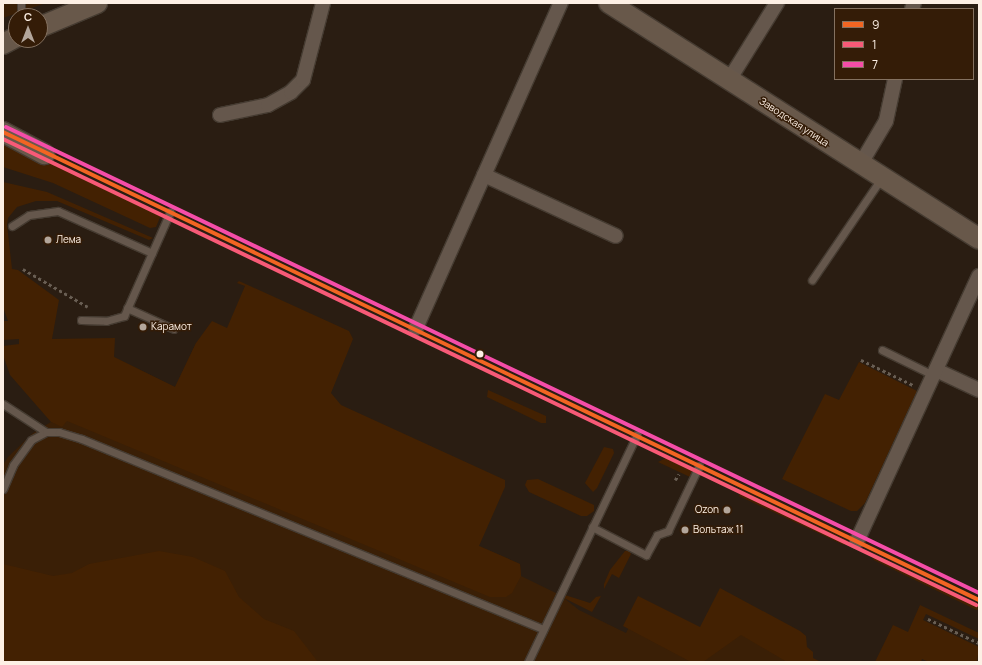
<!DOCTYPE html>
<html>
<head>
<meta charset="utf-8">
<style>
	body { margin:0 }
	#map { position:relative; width:982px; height:665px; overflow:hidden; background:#2a1d12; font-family:Manrope,sans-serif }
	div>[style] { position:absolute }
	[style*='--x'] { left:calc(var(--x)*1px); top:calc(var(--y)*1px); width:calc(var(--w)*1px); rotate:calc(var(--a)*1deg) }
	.built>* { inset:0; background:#3a1f06 }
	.green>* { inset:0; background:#432102; transform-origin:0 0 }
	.path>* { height:2.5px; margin-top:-1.25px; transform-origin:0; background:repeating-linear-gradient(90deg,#695e53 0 3px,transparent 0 6px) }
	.roads { filter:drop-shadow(1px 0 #453b31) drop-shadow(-1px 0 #453b31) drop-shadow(0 1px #453b31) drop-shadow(0 -1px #453b31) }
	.lane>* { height:7px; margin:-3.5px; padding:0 3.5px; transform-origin:3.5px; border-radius:3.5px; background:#65574c }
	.street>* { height:14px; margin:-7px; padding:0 7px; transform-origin:7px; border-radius:7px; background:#65574c }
	.secondary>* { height:20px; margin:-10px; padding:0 10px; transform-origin:10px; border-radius:10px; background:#68584a }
	.bus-1>* { height:4px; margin:-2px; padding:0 2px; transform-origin:2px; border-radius:2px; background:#f26522 }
	.bus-2>* { height:4px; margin:-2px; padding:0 2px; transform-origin:2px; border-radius:2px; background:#f75a77 }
	.bus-3>* { height:4px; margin:-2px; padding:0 2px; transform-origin:2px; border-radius:2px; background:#f54da8 }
	.dots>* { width:11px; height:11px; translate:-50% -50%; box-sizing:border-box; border:2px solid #341c07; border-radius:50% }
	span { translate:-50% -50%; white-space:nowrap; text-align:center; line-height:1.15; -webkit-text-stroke:3px #341c07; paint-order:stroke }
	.street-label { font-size:10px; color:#fdf0e5 }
	.poi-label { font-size:10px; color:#fdf0e5 }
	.left { translate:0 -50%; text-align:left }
	.right { translate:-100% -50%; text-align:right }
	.frame { position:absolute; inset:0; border:4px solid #fdf0e5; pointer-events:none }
	.legend { position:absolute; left:834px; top:8px; width:140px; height:72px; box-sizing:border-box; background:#341c07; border:1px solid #847160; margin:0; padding:5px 7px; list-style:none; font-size:12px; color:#fdf0e5 }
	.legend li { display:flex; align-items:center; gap:8px; height:20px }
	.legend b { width:20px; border:1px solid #847160 }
	.north { position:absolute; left:8px; top:8px; width:40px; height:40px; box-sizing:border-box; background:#341c07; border:1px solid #847160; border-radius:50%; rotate:0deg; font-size:11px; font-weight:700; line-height:16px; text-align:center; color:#fdf0e5 }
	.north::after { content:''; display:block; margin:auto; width:14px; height:18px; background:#b3a69b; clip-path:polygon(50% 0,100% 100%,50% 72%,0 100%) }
</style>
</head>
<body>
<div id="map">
	<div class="built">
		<i style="clip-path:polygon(3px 3px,46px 3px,3px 18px)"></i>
		<i style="clip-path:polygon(196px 343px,284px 460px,520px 564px,521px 576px,560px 595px,579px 610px,626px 633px,631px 623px,698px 660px,739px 629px,795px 662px,3px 662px,3px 465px,8px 457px,33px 433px,51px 422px,62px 426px,114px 357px,175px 387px)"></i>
	</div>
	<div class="green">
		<i style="clip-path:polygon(3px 140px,157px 212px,161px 215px,156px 227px,150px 228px,53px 183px,3px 167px)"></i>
		<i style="clip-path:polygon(3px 182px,47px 192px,153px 238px,149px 240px,57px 201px,36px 201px,17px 207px,8px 218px,7px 225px,12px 269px,18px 270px,59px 300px,52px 339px,115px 338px,114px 357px,175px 387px,196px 343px,212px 321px,227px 328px,245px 286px,237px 283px,239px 281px,349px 331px,353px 339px,331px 393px,341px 405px,505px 480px,505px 487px,479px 546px,520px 564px,521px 576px,512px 593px,506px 597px,490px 597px,67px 421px,62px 427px,51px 422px,10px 375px,3px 355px,3px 346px,19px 344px,19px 339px,3px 340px,3px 321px,8px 321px,3px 307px)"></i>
		<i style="clip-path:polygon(859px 362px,917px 391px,865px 503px,857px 511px,851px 511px,782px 479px,825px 394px,839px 400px)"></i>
		<i style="clip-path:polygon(488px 390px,546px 416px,546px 423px,541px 423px,487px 397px)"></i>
		<i style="clip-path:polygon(604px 447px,613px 449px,614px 453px,597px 488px,593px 492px,585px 483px)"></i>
		<i style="clip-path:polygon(666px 458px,693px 470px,690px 477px,658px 462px)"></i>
		<i style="clip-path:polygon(538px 479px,594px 505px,594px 511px,587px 516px,581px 516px,529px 492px,525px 485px,527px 480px)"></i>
		<i style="clip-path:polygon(742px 490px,847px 540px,844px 545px,739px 496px)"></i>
		<i style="clip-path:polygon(159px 551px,193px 557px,225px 571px,239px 597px,264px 619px,294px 631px,318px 662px,3px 662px,3px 564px,53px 576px,72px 573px,89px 564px)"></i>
		<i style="clip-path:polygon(625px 551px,629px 551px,631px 554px,619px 578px,612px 574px,604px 589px,604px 584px,610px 570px)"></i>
		<i style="left:875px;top:555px;width:116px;height:5px;rotate:26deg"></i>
		<i style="clip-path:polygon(720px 588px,800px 631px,806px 636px,807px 647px,813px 652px,813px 658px,821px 662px,787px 662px,741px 635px,703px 662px,691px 662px,623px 626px,638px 596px,700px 627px)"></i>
		<i style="clip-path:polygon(565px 595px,590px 603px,596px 597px,601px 596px,592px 612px,564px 598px)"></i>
		<i style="clip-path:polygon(920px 605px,979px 633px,979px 639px,926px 614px,923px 620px,979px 647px,977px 662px,929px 662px,922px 659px,921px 662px,875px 662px,893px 625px,908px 632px)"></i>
	</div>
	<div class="path">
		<i style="--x:23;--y:269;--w:75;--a:30.3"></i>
		<i style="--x:861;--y:360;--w:58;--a:25.7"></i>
		<i style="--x:675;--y:480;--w:7;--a:-56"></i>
		<i style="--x:928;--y:619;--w:56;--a:25.2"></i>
	</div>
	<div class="roads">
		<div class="lane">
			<i style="--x:21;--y:16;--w:13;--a:-90"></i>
			<i style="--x:12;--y:226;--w:20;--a:-33"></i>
			<i style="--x:29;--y:215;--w:29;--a:-8"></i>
			<i style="--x:58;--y:211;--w:103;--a:24.1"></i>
			<i style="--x:812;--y:280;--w:122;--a:-55.7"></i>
			<i style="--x:127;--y:308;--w:51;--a:24.1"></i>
			<i style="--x:81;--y:320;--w:25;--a:2"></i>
			<i style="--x:106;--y:321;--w:19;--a:-16"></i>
			<i style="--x:124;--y:316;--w:114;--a:-66.1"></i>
			<i style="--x:882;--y:350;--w:57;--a:26.1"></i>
			<i style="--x:3;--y:404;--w:51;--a:33.1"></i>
			<i style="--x:3;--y:489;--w:26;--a:-67"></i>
			<i style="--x:13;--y:465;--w:31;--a:-54"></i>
			<i style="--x:31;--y:440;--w:17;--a:-28"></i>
			<i style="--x:46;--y:432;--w:13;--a:0"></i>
			<i style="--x:59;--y:432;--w:24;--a:17"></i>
			<i style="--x:82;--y:439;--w:499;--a:22.4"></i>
			<i style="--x:592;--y:527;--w:61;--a:27.4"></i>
			<i style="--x:646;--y:555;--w:23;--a:-61"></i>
			<i style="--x:657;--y:535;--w:12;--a:-20"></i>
			<i style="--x:668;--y:531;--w:72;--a:-64.5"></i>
			<i style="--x:528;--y:662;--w:252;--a:-64.4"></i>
		</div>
		<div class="street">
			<i style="--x:912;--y:9;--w:6;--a:-72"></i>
			<i style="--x:729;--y:80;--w:91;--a:-58.1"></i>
			<i style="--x:220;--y:115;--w:49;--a:-11.8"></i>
			<i style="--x:268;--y:105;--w:26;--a:-29"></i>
			<i style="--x:291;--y:92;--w:17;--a:-45"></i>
			<i style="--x:303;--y:80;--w:80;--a:-75.4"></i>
			<i style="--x:860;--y:165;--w:51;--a:-59.4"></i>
			<i style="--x:886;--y:121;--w:43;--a:-77.9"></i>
			<i style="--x:484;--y:175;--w:145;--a:24.8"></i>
			<i style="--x:416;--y:328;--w:356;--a:-66"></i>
			<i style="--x:936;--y:370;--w:47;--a:24.9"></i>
			<i style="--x:857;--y:541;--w:292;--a:-65.3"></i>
		</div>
		<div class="secondary">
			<i style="--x:609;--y:3;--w:439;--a:32.5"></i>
			<i style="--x:40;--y:27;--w:62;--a:-22.8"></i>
			<i style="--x:3;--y:44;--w:15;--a:-28"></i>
			<i style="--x:3;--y:132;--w:47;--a:28.2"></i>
		</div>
	</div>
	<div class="bus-1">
		<i style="--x:3;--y:132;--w:1082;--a:25.62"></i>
	</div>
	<div class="bus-2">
		<i style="--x:3;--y:139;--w:1079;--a:25.59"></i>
	</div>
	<div class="bus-3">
		<i style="--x:6;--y:127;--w:1079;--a:25.59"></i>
	</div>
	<div class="dots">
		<i style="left:48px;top:240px;background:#b3a69b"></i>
		<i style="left:143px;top:327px;background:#b3a69b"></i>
		<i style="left:480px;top:354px;background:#fdf0e5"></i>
		<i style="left:727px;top:510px;background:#b3a69b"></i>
		<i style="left:685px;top:530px;background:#b3a69b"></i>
	</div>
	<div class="street-label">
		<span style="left:794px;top:122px;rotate:33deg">Заводская улица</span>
	</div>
	<div class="poi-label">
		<span class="left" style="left:56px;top:240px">Лема</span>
		<span class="left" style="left:151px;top:327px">Карамот</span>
		<span class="right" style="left:719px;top:510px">Ozon</span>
		<span class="left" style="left:693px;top:530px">Вольтаж 11</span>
	</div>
	<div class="frame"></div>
	<ul class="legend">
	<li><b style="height:5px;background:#f26522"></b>9</li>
	<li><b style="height:5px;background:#f75a77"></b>1</li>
	<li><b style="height:5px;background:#f54da8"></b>7</li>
	</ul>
	<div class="north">С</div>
</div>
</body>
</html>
